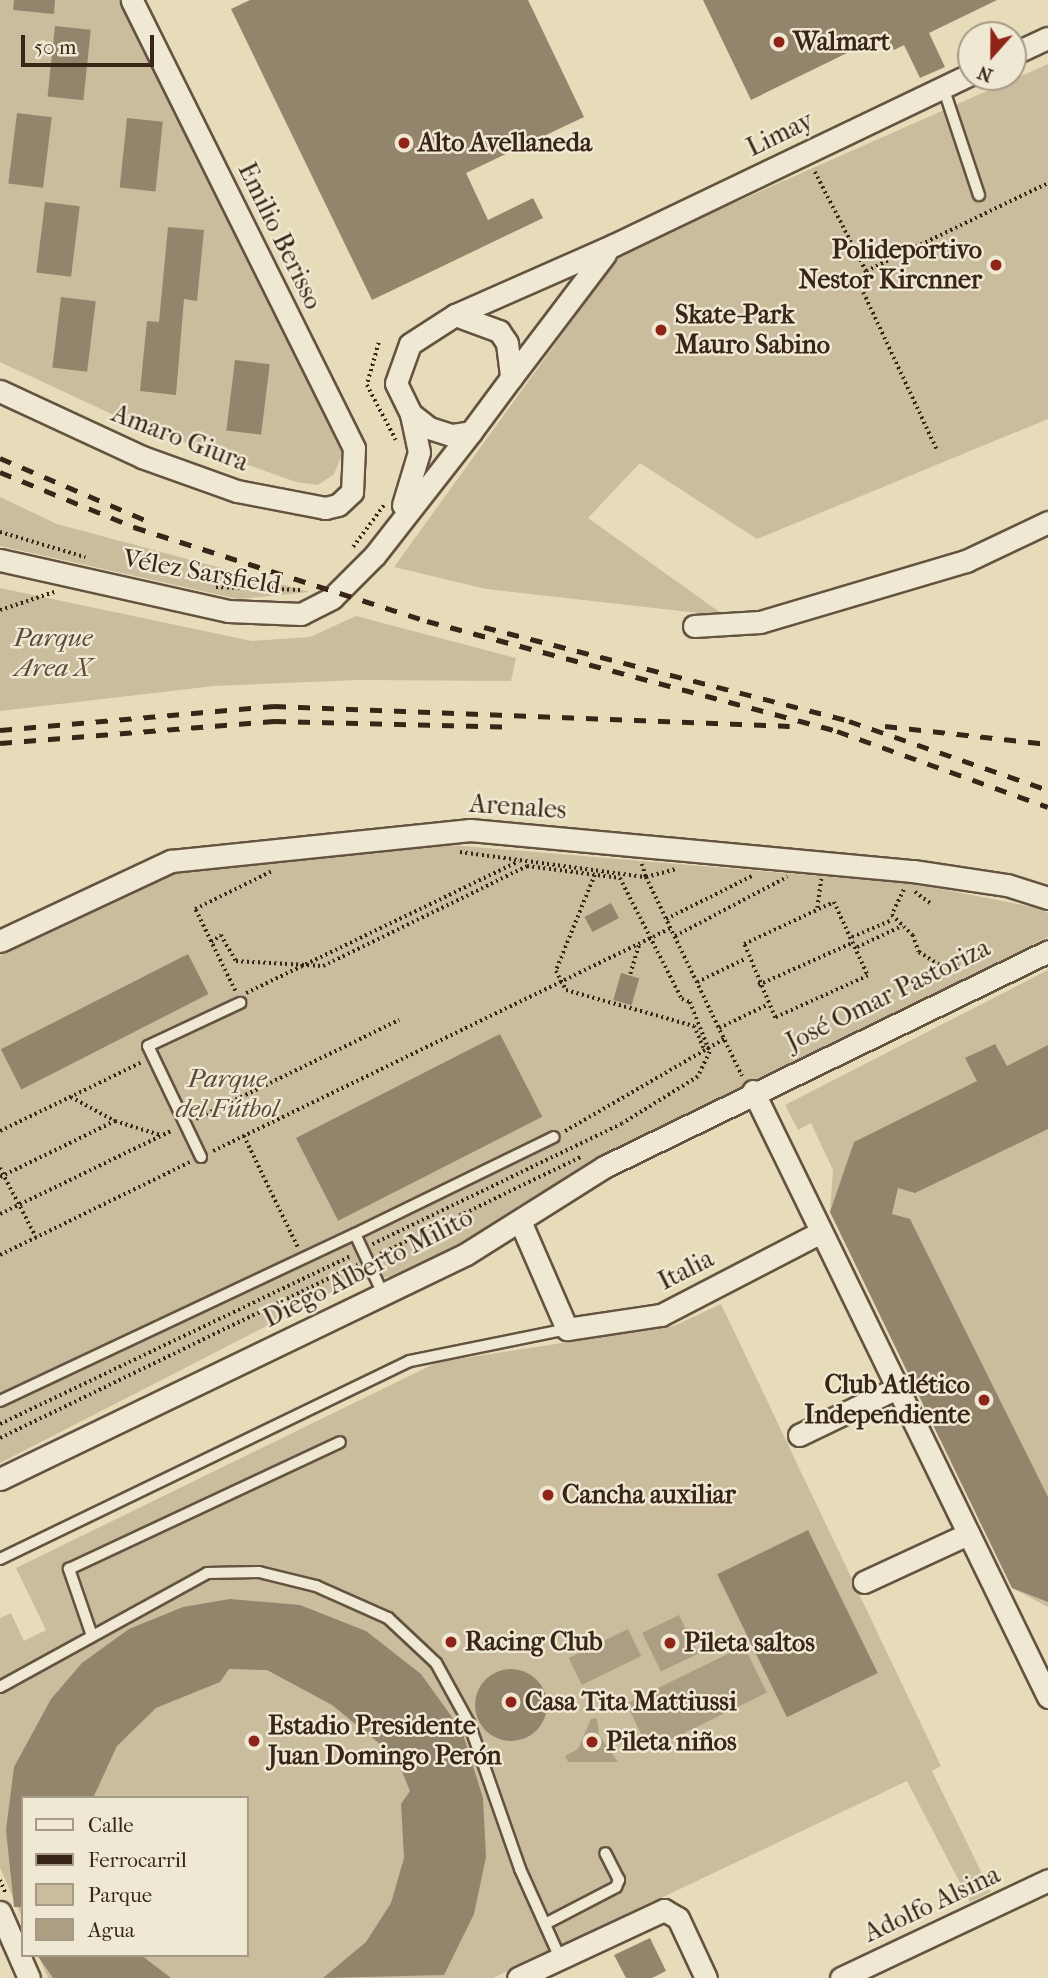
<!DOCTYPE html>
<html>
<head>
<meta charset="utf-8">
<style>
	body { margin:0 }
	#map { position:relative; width:1048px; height:1978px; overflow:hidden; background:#e7dcba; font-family:"IM FELL French Canon",serif }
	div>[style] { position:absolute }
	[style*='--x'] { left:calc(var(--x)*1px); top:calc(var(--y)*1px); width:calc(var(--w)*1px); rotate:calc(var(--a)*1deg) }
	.green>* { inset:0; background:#c9bd9e }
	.water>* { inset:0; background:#ac9e83; transform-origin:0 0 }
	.building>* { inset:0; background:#93846c; transform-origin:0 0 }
	.round { border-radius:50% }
	.path>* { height:3.5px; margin-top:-1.75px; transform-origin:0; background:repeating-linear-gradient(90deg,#392517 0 2px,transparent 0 5.5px) }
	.roads { filter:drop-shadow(2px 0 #645340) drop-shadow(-2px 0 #645340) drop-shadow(0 2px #645340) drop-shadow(0 -2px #645340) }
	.service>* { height:10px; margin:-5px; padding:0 5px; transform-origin:5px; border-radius:5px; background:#efe8d2 }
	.minor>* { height:21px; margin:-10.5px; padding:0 10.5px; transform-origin:10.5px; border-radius:10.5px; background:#efe8d2 }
	.rail>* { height:5px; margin-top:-2.5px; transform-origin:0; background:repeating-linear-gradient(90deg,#392517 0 12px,transparent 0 24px) }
	.dots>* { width:19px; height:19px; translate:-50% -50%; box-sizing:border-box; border:4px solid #efe8d2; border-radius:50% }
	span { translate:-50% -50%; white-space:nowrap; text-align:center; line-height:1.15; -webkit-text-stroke:5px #efe8d2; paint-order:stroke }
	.poi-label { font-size:26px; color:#392517; font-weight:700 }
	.left { translate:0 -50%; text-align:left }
	.right { translate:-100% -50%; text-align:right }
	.street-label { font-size:26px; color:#392517 }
	.park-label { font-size:26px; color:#5d4b39; font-style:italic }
	.legend { position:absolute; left:21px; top:1796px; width:228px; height:161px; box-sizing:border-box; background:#efe8d2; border:2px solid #a69a87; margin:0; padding:9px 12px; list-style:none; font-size:21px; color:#392517 }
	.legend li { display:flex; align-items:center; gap:14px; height:35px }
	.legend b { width:35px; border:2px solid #a69a87 }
	.north { position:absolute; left:957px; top:21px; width:70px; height:70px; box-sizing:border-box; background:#efe8d2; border:2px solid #a69a87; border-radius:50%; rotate:201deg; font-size:19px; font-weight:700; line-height:28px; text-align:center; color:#392517 }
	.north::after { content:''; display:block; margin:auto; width:24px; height:32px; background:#8f2418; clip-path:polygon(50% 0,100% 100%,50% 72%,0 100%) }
	.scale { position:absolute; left:21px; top:35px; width:133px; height:32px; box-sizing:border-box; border:4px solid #392517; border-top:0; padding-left:9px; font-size:21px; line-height:24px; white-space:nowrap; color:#392517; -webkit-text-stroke:5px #efe8d2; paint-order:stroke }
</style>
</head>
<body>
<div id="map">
	<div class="green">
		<i style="clip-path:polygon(0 0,121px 0,345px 448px,334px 474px,318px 485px,296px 482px,131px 423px,0 362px)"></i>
		<i style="clip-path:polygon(1048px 64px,1048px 419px,757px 539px,640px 463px,588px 518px,725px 616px,486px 589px,394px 567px,621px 253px)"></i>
		<i style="clip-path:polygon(0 497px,57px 524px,310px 592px,238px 599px,0 546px)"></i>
		<i style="clip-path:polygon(0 588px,252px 641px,310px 637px,356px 616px,516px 658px,511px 681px,358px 680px,214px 686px,0 711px)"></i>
		<i style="clip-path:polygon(438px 844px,915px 884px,1038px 908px,1048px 913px,1048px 937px,602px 1159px,473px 1240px,397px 1276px,354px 1281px,0 1463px,0 956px,170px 874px)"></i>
		<i style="clip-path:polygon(1048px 970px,1048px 1607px,1012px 1588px,830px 1212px,833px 1170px,818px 1138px,811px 1123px,798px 1130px,785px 1105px)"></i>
		<i style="clip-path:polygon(721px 1304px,941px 1766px,932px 1771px,991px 1892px,970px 1902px,907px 1781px,493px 1978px,48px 1978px,38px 1955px,247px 1955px,247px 1798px,23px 1798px,23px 1920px,0 1868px,0 1618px,11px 1613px,24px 1641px,46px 1630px,16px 1568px,438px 1362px,674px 1326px)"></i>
	</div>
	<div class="water">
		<i style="left:679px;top:1615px;width:43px;height:41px;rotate:64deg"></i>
		<i style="left:628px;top:1629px;width:30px;height:66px;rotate:64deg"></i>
		<i style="left:744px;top:1646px;width:52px;height:131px;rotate:64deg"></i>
		<i style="clip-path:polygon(597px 1718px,599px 1735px,618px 1762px,568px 1762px,565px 1756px,578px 1749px,591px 1719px)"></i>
	</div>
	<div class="building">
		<i style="clip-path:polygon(14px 0,55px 0,54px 14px,13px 10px)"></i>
		<i style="clip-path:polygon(250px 0,528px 0,584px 117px,466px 173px,488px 220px,533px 198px,543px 218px,372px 300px,231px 9px)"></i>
		<i style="clip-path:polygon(703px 0,997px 0,929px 33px,945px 67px,920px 78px,904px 45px,894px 50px,886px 34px,751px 100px)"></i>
		<i style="left:55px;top:26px;width:36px;height:71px;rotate:6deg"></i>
		<i style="left:17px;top:113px;width:35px;height:71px;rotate:7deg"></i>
		<i style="left:127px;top:118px;width:36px;height:70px;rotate:6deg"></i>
		<i style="left:45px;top:202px;width:35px;height:71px;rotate:7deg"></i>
		<i style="clip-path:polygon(168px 227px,204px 230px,197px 301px,184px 299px,176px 395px,140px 391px,147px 321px,159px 322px)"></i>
		<i style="left:61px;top:297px;width:35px;height:71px;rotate:7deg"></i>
		<i style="left:235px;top:360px;width:35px;height:71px;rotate:7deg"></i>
		<i style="left:611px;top:903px;width:17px;height:30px;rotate:62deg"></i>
		<i style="left:188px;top:954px;width:45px;height:210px;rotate:63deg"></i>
		<i style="left:621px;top:973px;width:19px;height:28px;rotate:16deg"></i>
		<i style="left:500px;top:1034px;width:93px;height:229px;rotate:63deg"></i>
		<i style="clip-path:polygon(995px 1044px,1007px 1066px,1048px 1045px,1048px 1129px,915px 1193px,898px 1188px,892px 1214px,910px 1219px,1048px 1497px,1048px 1602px,1012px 1588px,830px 1212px,854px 1142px,977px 1081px,965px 1058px)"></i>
		<i style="left:808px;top:1530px;width:159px;height:101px;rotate:64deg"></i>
		<i style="clip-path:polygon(230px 1599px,300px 1605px,366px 1631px,421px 1674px,462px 1731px,483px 1798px,486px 1857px,474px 1914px,444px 1975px,323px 1978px,366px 1942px,391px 1903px,404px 1858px,401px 1804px,410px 1791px,396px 1757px,332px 1705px,267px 1670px,229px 1669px,220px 1682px,156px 1708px,117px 1746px,93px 1798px,23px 1798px,23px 1907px,14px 1907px,6px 1830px,14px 1767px,51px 1699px,82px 1663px,129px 1629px,183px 1607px)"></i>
		<i class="round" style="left:475px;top:1669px;width:72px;height:72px"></i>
		<i style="clip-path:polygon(650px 1938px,666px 1971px,652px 1978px,626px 1978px,614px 1955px)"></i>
		<i style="clip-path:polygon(37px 1955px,141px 1955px,171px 1978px,53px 1978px)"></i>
	</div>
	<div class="path">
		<i style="--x:815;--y:172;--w:111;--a:62.7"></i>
		<i style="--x:379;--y:343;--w:44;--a:105.9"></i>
		<i style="--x:367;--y:385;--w:62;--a:62.2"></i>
		<i style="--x:936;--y:449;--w:184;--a:-115"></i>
		<i style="--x:858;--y:282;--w:14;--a:-54"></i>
		<i style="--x:866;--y:271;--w:202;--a:-25.8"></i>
		<i style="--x:0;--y:532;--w:89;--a:16.4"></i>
		<i style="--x:353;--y:547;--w:52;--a:-53.6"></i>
		<i style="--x:216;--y:587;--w:86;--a:2"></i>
		<i style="--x:0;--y:610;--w:57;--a:-18.4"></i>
		<i style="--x:460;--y:852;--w:188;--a:7.7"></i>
		<i style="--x:646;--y:877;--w:221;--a:64.2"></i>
		<i style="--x:642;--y:864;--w:14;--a:73"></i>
		<i style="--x:646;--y:877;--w:31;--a:-15"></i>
		<i style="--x:595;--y:875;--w:104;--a:112.1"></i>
		<i style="--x:556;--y:971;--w:21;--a:62"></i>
		<i style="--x:566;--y:990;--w:133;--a:15.7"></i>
		<i style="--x:694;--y:1026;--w:24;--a:66"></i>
		<i style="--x:904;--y:890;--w:28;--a:116"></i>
		<i style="--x:892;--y:915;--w:29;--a:44"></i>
		<i style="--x:913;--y:935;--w:18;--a:71"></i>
		<i style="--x:919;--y:952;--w:26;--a:32"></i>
		<i style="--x:941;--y:966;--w:29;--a:-2"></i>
		<i style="--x:970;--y:965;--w:15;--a:-42"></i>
		<i style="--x:981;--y:955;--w:10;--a:-101"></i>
		<i style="--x:915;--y:892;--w:19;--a:36"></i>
		<i style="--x:834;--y:902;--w:81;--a:65.3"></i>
		<i style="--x:868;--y:976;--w:102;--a:155.7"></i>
		<i style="--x:775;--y:1018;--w:80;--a:-112.7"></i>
		<i style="--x:744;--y:944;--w:99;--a:-25"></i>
		<i style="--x:817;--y:908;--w:29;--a:-82"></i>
		<i style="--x:666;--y:919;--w:96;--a:-26.6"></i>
		<i style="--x:675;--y:936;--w:127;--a:-27.8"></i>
		<i style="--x:852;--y:937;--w:43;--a:-23"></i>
		<i style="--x:211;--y:942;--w:12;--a:-35"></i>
		<i style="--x:221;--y:935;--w:30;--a:60"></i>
		<i style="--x:236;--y:961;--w:87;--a:3.3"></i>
		<i style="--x:323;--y:966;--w:227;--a:-26.1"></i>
		<i style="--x:527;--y:866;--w:94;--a:7.4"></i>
		<i style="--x:620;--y:878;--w:136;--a:62.9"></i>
		<i style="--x:682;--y:999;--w:9;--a:21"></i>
		<i style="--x:690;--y:1002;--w:54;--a:68.2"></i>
		<i style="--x:710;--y:1052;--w:28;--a:116"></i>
		<i style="--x:698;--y:1077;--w:89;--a:148.3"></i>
		<i style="--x:622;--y:1124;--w:278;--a:154.2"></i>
		<i style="--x:857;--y:947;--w:50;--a:-25"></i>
		<i style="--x:630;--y:974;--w:31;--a:-73"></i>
		<i style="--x:697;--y:982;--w:53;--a:-25.6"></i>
		<i style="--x:758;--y:985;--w:105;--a:-24.1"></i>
		<i style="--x:235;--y:991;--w:91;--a:-116"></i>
		<i style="--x:195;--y:909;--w:86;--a:-26.3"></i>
		<i style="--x:246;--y:993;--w:303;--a:-25.8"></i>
		<i style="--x:719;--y:1028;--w:53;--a:-25.6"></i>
		<i style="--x:71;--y:1097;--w:50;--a:28.6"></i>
		<i style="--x:115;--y:1121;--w:47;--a:17.3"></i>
		<i style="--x:196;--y:1119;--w:226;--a:-26"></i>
		<i style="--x:0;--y:1131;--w:158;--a:-25.9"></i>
		<i style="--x:565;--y:1131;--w:184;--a:-30.1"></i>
		<i style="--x:244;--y:1136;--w:123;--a:64.1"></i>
		<i style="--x:213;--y:1151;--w:509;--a:-25.96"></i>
		<i style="--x:0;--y:1168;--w:78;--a:62.4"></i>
		<i style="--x:0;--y:1177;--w:128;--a:-26"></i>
		<i style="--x:0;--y:1214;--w:192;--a:-25.9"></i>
		<i style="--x:380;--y:1254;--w:223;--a:-25.8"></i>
		<i style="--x:0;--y:1255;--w:212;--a:-26.1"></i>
		<i style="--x:0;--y:1424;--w:388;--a:-25.6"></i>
		<i style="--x:0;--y:1438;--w:397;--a:-25.9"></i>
		<i style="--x:0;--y:1880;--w:15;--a:67"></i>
	</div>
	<div class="roads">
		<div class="service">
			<i style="--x:943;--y:87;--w:114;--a:71.6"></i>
			<i style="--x:201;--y:1157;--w:123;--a:-115.5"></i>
			<i style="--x:148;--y:1046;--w:102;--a:-25.1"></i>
			<i style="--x:383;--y:1294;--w:66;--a:-115"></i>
			<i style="--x:355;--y:1234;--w:221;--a:-26"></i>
			<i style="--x:0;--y:1401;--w:392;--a:-25.2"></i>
			<i style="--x:0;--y:1559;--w:455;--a:-25.8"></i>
			<i style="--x:410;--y:1361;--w:160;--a:-11.5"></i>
			<i style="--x:91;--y:1633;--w:68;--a:-109"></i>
			<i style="--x:69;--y:1569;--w:299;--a:-25.1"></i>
			<i style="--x:0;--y:1687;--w:236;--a:-28.8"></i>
			<i style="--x:207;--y:1573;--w:52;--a:-1.1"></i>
			<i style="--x:259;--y:1572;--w:59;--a:13.8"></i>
			<i style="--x:316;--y:1586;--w:79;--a:24"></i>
			<i style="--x:388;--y:1618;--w:66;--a:43.2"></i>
			<i style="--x:436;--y:1663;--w:68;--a:61.2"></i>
			<i style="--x:469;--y:1723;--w:155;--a:70.7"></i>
			<i style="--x:520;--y:1869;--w:98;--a:65.8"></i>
			<i style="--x:545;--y:1924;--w:80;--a:-27.5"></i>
			<i style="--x:616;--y:1887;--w:8;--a:-67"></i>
			<i style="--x:619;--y:1880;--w:30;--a:-117"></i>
		</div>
		<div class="minor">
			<i style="--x:1013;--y:54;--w:38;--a:-25"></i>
			<i style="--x:455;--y:315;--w:174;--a:-23.8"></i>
			<i style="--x:614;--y:245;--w:396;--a:-25.6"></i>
			<i style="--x:455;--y:315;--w:47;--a:20"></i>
			<i style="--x:499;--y:331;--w:14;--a:56"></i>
			<i style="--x:507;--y:343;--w:35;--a:83"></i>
			<i style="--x:511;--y:378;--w:67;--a:126.5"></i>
			<i style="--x:471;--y:432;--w:20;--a:171"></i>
			<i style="--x:451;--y:435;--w:23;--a:-162"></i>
			<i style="--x:429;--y:428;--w:23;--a:-142"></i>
			<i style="--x:411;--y:414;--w:34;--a:-116"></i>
			<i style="--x:396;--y:383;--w:41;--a:-70.3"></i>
			<i style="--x:410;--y:344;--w:54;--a:-32.8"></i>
			<i style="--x:511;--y:378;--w:156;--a:-52.8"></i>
			<i style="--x:0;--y:391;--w:157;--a:24.9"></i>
			<i style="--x:142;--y:457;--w:101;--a:19.7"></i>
			<i style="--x:237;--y:491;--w:90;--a:10.9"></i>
			<i style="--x:325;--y:508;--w:13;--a:-13"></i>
			<i style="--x:338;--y:505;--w:19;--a:-43"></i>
			<i style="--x:352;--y:492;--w:44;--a:-87.4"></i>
			<i style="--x:354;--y:448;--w:500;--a:-116.4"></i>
			<i style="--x:403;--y:505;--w:55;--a:-73.2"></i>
			<i style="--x:419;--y:452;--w:39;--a:-102"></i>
			<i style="--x:0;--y:560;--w:234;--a:12.6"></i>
			<i style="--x:228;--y:611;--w:73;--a:2.4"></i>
			<i style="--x:301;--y:614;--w:35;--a:-27"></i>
			<i style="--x:332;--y:598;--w:61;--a:-45"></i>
			<i style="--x:375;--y:555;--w:156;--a:-52"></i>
			<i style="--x:694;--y:626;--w:66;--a:-3.5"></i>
			<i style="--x:760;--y:622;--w:215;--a:-16.5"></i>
			<i style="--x:966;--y:561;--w:91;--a:-25.4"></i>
			<i style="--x:0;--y:941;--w:189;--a:-25.1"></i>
			<i style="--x:171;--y:861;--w:301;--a:-5.9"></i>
			<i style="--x:470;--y:830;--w:445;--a:5.3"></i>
			<i style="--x:913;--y:871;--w:95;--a:8.5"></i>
			<i style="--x:1007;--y:885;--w:43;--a:17.6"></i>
			<i style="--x:753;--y:1091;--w:674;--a:64.04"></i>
			<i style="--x:520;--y:1221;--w:118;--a:66.5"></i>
			<i style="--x:567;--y:1329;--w:95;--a:-8.5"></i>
			<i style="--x:661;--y:1315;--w:180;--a:-27.4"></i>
			<i style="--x:799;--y:1435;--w:109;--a:-25.6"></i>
			<i style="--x:0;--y:1479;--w:517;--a:-25.77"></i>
			<i style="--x:466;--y:1254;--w:163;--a:-32.2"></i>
			<i style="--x:604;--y:1167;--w:494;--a:-25.9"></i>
			<i style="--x:864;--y:1582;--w:115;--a:-24.8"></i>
			<i style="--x:0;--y:1912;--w:72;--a:66.3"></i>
			<i style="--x:518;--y:1978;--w:161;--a:-25"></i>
			<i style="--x:664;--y:1910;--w:16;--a:30"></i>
			<i style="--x:678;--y:1918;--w:66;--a:65"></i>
			<i style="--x:841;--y:1978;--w:229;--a:-25.3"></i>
		</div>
	</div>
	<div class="rail">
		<i style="--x:0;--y:458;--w:163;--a:23.1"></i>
		<i style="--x:0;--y:472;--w:145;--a:22.3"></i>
		<i style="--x:134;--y:527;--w:308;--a:17.8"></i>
		<i style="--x:427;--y:621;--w:424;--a:15"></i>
		<i style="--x:837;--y:731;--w:224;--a:19.8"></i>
		<i style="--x:484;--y:627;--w:377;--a:14.4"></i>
		<i style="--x:849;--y:721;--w:211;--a:19.1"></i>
		<i style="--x:885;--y:726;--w:164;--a:6.3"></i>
		<i style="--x:0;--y:730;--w:275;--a:-5"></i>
		<i style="--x:274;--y:706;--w:516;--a:2.22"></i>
		<i style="--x:0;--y:743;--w:275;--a:-4.6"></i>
		<i style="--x:274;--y:721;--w:239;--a:1.4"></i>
	</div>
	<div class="dots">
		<i style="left:779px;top:42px;background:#8f2418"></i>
		<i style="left:404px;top:143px;background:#8f2418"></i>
		<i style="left:996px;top:265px;background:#8f2418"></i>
		<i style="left:661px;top:330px;background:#8f2418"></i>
		<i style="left:984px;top:1400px;background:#8f2418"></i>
		<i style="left:548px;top:1495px;background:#8f2418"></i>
		<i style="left:451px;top:1642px;background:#8f2418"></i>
		<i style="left:670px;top:1643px;background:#8f2418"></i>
		<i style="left:511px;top:1702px;background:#8f2418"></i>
		<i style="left:254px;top:1741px;background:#8f2418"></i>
		<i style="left:592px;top:1742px;background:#8f2418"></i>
	</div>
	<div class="poi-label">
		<span class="left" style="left:793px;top:42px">Walmart</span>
		<span class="left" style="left:418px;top:143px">Alto Avellaneda</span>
		<span class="right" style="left:982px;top:265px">Polideportivo<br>Nestor Kircnner</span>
		<span class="left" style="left:675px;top:330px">Skate-Park<br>Mauro Sabino</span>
		<span class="right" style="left:970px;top:1400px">Club Atlético<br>Independiente</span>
		<span class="left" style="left:562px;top:1495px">Cancha auxiliar</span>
		<span class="left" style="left:465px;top:1642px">Racing Club</span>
		<span class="left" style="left:684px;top:1643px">Pileta saltos</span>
		<span class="left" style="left:525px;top:1702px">Casa Tita Mattiussi</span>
		<span class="left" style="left:268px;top:1741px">Estadio Presidente<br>Juan Domingo Perón</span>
		<span class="left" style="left:606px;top:1742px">Pileta niños</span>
	</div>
	<div class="street-label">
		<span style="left:780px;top:134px;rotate:-26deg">Limay</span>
		<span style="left:280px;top:236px;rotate:64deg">Emilio Berisso</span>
		<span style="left:180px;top:438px;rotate:21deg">Amaro Giura</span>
		<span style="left:202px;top:572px;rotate:10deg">Vélez Sarsfield</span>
		<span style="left:518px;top:807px;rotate:4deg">Arenales</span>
		<span style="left:888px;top:995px;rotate:-26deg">José Omar Pastoriza</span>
		<span style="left:368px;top:1268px;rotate:-27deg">Diego Alberto Milito</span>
		<span style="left:686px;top:1270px;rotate:-27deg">Italia</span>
		<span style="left:932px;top:1904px;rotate:-25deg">Adolfo Alsina</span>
	</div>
	<div class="park-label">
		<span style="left:53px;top:653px">Parque<br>Area X</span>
		<span style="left:227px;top:1094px">Parque<br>del Fútbol</span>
	</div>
	<ul class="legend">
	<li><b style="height:9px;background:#efe8d2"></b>Calle</li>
	<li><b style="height:9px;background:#392517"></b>Ferrocarril</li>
	<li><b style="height:19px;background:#c9bd9e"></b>Parque</li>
	<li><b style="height:19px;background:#ac9e83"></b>Agua</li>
	</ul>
	<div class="north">N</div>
	<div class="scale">50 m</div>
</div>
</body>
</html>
